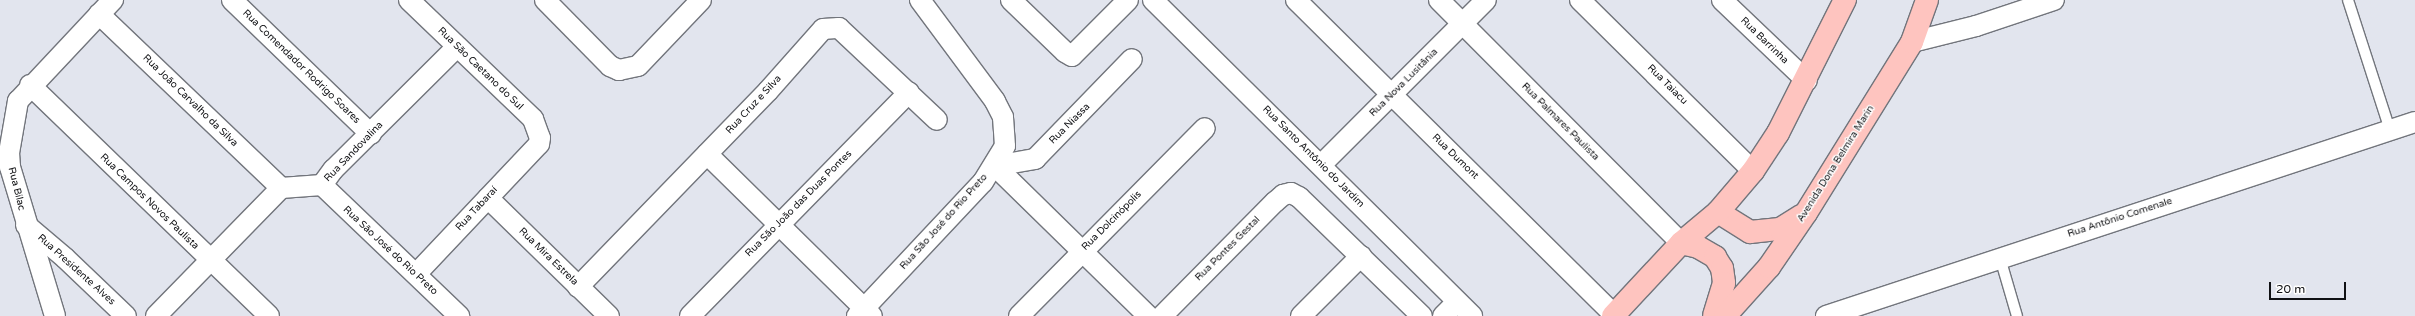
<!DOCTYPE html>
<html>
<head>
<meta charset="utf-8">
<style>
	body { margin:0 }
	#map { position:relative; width:2415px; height:316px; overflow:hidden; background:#e2e5ee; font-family:"Varela Round",sans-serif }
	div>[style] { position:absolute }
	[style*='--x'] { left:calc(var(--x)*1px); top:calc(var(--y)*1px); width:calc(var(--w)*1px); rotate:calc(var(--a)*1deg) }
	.roads { filter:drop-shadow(1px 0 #72757c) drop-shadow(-1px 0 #72757c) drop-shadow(0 1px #72757c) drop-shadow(0 -1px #72757c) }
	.service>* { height:10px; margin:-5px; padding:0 5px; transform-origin:5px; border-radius:5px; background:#fff }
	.minor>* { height:20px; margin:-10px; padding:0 10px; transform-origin:10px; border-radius:10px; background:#fff }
	.primary>* { height:22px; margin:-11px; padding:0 11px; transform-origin:11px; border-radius:11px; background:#fec4bf }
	span { translate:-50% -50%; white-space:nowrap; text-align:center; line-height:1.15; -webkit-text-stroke:3px #fff; paint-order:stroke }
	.street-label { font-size:10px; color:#101114 }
	.scale { position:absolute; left:2269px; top:282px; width:77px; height:18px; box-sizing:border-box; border:2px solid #101114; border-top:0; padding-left:5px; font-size:12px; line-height:14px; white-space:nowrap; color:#101114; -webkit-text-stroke:3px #fff; paint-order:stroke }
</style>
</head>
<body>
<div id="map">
	<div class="roads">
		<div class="service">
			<i style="--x:2348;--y:0;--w:137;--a:72.1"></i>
			<i style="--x:2000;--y:258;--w:60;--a:73.7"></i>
		</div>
		<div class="minor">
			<i style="--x:232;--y:0;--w:193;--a:44"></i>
			<i style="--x:409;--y:0;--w:172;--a:43.8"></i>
			<i style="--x:533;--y:119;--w:20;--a:70"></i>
			<i style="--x:540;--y:138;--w:6;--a:99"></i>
			<i style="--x:539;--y:144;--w:179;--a:133.4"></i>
			<i style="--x:545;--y:0;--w:93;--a:45.4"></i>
			<i style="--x:610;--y:66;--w:10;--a:24"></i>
			<i style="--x:619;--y:70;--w:19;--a:-12"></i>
			<i style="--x:638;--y:66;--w:91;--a:-46.3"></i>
			<i style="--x:1011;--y:0;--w:75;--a:43.9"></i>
			<i style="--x:1065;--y:52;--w:8;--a:30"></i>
			<i style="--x:1072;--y:56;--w:79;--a:-45"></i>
			<i style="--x:1153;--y:0;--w:449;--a:44.7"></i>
			<i style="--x:1296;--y:0;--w:448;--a:44.7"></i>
			<i style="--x:1439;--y:0;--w:343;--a:45.1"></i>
			<i style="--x:1580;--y:0;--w:243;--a:44.7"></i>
			<i style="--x:1722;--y:0;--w:117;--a:43.6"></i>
			<i style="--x:99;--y:14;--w:252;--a:43.7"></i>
			<i style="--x:1912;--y:42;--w:66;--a:-14"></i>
			<i style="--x:1976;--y:26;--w:82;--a:-18.4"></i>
			<i style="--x:30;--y:85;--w:332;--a:44"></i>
			<i style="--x:707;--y:154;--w:231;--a:44.5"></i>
			<i style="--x:1321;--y:165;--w:233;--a:-45"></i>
			<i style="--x:995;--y:166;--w:214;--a:44.4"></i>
			<i style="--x:995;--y:166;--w:41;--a:-9.9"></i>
			<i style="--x:1035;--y:159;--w:139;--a:-45.9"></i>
			<i style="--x:322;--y:185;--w:190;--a:43.7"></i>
			<i style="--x:488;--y:198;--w:169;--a:44.3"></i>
			<i style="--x:26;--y:225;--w:51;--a:40.2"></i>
			<i style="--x:65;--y:258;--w:84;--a:43.6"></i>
			<i style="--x:578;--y:287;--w:273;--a:-45.9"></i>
			<i style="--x:768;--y:91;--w:83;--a:-48.4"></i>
			<i style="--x:823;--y:29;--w:16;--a:-4"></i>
			<i style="--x:839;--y:28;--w:134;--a:43.2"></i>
			<i style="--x:55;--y:316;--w:156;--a:-106.8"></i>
			<i style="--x:10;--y:167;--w:14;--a:-94"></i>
			<i style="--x:9;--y:153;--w:53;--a:-80.2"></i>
			<i style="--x:18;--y:101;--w:139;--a:-46.8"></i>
			<i style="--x:156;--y:316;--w:179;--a:-45.7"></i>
			<i style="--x:281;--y:188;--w:41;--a:-4.2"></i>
			<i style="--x:322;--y:185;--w:19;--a:-54"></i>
			<i style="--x:333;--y:170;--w:175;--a:-44.8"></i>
			<i style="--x:690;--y:316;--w:313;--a:-45.6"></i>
			<i style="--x:857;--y:316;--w:184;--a:-46.8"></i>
			<i style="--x:983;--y:182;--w:42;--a:-58.6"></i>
			<i style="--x:1005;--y:146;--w:29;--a:-94"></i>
			<i style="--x:1003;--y:117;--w:18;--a:-117"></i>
			<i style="--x:995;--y:101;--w:126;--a:-126.6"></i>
			<i style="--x:1019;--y:316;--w:264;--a:-45.3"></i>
			<i style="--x:1162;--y:316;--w:161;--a:-45.3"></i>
			<i style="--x:1275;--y:202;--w:11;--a:-41"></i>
			<i style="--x:1283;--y:195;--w:8;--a:-14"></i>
			<i style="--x:1291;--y:193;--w:9;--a:27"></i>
			<i style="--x:1299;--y:197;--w:171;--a:44.1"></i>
			<i style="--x:1301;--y:316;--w:85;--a:-45"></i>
			<i style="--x:1443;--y:316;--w:20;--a:-45"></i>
			<i style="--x:1826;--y:316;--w:620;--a:-18.23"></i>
		</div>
		<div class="primary">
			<i style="--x:1718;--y:212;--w:38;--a:32"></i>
			<i style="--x:1750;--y:232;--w:30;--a:-6"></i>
			<i style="--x:1780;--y:229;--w:25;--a:-32"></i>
			<i style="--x:1681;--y:243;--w:17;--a:13"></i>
			<i style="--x:1698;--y:247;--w:20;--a:30"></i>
			<i style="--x:1715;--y:257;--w:13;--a:58"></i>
			<i style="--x:1722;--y:268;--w:15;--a:82"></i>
			<i style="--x:1724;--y:283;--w:34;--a:107"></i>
			<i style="--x:1613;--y:316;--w:100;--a:-47"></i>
			<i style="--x:1681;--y:243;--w:48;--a:-40"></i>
			<i style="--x:1718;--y:212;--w:54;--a:-49.5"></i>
			<i style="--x:1753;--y:171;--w:45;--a:-56.7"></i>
			<i style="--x:1778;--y:133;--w:149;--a:-63.3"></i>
			<i style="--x:1725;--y:316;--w:66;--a:-48.1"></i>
			<i style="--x:1769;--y:267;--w:65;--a:-55.6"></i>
			<i style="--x:1806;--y:213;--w:201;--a:-58.2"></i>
			<i style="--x:1912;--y:42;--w:45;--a:-70.3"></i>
		</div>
	</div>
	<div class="street-label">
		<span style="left:1764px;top:41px;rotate:44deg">Rua Barrinha</span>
		<span style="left:301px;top:67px;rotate:44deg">Rua Comendador Rodrigo Soares</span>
		<span style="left:480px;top:69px;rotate:44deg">Rua São Caetano do Sul</span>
		<span style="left:1404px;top:83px;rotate:-45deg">Rua Nova Lusitânia</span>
		<span style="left:1667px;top:85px;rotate:45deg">Rua Taiacu</span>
		<span style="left:190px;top:101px;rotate:44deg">Rua João Carvalho da Silva</span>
		<span style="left:754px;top:105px;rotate:-47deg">Rua Cruz e Silva</span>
		<span style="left:1560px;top:122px;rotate:45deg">Rua Palmares Paulista</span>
		<span style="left:1070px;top:124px;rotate:-45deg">Rua Niassa</span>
		<span style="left:354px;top:152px;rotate:-46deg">Rua Sandovalina</span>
		<span style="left:1313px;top:157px;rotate:45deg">Rua Santo Antônio do Jardim</span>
		<span style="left:1455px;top:157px;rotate:44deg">Rua Dumont</span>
		<span style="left:1836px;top:164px;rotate:-58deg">Avenida Dona Belmira Marin</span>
		<span style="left:16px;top:189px;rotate:76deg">Rua Bilac</span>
		<span style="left:149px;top:202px;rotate:44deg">Rua Campos Novos Paulista</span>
		<span style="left:799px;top:204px;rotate:-45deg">Rua São João das Duas Pontes</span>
		<span style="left:477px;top:209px;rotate:-47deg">Rua Tabaraí</span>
		<span style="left:2120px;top:218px;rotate:-18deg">Rua Antônio Comenale</span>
		<span style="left:1112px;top:221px;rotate:-45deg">Rua Dolcinópolis</span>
		<span style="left:944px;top:222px;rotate:-48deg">Rua São José do Rio Preto</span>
		<span style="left:1228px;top:249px;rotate:-45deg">Rua Pontes Gestal</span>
		<span style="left:390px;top:251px;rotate:43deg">Rua São José do Rio Preto</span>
		<span style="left:548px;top:257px;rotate:44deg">Rua Mira Estrela</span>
		<span style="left:76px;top:270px;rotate:42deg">Rua Presidente Alves</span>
	</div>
	<div class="scale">20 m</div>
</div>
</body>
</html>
